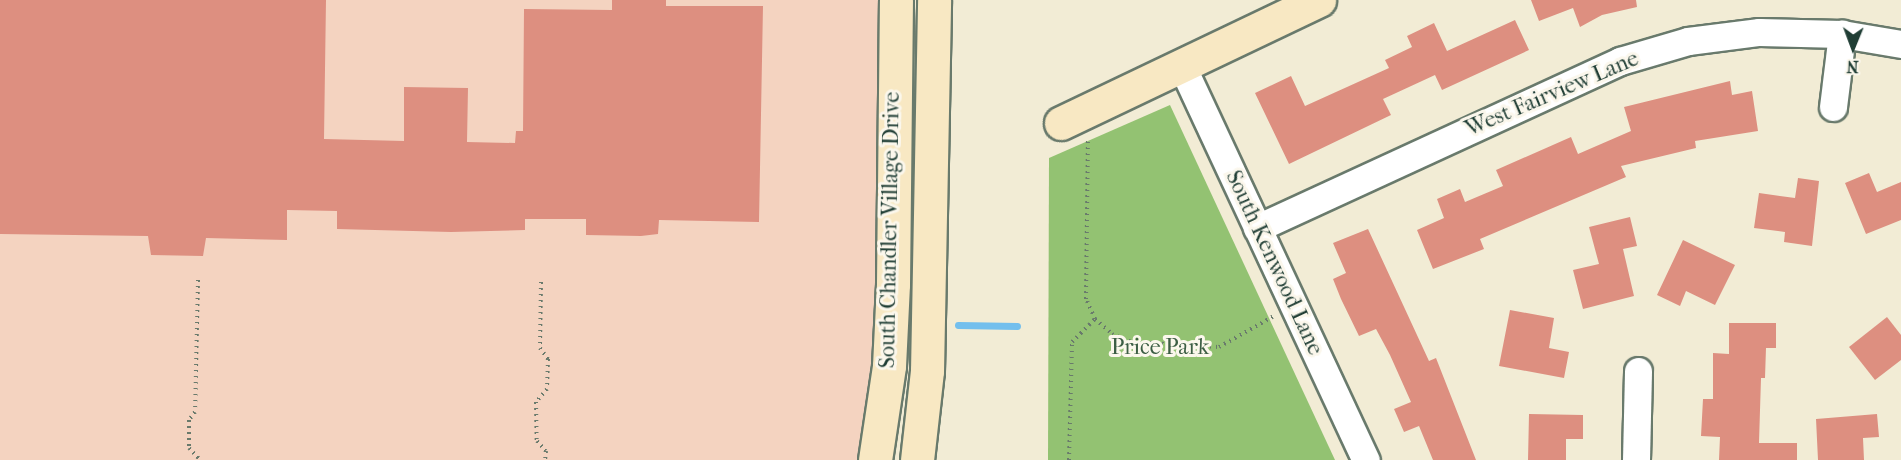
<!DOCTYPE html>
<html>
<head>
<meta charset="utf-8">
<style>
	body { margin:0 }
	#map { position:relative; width:1901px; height:460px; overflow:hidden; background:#f2ecd5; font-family:"IM FELL French Canon",serif }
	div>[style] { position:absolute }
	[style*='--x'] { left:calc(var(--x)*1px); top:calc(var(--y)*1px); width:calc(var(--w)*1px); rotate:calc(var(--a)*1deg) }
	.built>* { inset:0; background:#f4d3c0 }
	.green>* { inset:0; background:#93c272 }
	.stream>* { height:7px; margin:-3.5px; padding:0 3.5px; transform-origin:3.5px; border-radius:3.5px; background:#73bfed }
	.building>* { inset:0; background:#dd8f80 }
	.path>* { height:4px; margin-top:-2px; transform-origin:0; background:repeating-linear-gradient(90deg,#697a6c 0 1.5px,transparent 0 6px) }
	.roads { filter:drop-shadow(2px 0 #697a6c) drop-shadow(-2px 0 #697a6c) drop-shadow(0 2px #697a6c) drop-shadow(0 -2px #697a6c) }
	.street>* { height:27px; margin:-13.5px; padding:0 13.5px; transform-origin:13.5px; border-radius:13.5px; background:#fff }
	.secondary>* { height:33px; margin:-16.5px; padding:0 16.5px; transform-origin:16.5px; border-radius:16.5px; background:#f8e8c3 }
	span { translate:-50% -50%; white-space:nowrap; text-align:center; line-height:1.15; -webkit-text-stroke:6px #fbf7ec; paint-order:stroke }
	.street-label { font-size:22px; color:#1f3d34 }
	.park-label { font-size:22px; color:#3c5e44 }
	.north { position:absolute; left:1823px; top:18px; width:60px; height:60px; -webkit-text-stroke:4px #fbf7ec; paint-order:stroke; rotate:181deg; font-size:16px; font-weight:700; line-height:24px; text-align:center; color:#1f3d34 }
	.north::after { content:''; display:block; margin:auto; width:21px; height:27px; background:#1f3d34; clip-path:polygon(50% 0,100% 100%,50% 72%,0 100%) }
</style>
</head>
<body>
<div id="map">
	<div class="built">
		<i style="clip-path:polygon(0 0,883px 0,874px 392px,862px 460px,0 460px)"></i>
	</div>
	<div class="green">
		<i style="clip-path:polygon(1170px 105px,1335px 460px,1048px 460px,1049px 158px)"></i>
	</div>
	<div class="stream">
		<i style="--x:958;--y:325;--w:59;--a:1"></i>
	</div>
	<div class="building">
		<i style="clip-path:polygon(0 0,326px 0,324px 139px,404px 141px,404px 87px,468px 88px,467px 142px,515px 143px,516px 131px,523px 131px,524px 9px,612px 10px,612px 0,666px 0,666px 6px,763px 6px,759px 222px,659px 220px,658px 234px,641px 236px,586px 235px,586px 219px,525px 219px,525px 230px,451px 232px,337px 229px,337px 211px,287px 210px,287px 240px,206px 238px,203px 256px,151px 255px,148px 236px,0 234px)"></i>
		<i style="clip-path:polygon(1531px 0,1636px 0,1637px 7px,1602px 15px,1580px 27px,1573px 8px,1539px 21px)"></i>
		<i style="clip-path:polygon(1515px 20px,1529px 50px,1442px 90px,1435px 75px,1383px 99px,1391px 115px,1289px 164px,1255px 93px,1291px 76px,1305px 106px,1389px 68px,1385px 60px,1412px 47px,1407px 36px,1434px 23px,1447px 51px)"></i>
		<i style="clip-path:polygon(1730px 81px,1732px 95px,1752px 91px,1758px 131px,1695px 141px,1696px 148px,1621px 166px,1626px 177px,1480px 239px,1484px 249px,1433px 269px,1417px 230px,1444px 218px,1437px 199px,1460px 189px,1465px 202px,1503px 186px,1496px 170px,1571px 137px,1578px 154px,1631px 131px,1624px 107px)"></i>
		<i style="clip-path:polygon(1869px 173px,1877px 192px,1901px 182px,1901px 220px,1866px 234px,1845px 183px)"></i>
		<i style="clip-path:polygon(1798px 178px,1819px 181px,1812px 246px,1784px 242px,1785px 232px,1754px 228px,1759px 193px,1795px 198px)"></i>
		<i style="clip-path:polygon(1630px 217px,1637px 246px,1623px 249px,1634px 296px,1583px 309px,1573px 270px,1599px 264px,1589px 227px)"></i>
		<i style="clip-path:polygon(1368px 229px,1429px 361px,1436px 358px,1476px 460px,1433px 460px,1419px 426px,1404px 432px,1394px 409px,1411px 402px,1390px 355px,1376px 329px,1359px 336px,1341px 299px,1333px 279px,1346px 273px,1333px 243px)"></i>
		<i style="clip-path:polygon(1683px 240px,1735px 265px,1715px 305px,1686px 291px,1680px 306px,1657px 295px)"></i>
		<i style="clip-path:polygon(1510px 310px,1554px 318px,1549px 348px,1569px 352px,1564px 378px,1499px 366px)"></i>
		<i style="clip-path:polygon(1887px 317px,1901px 335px,1901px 360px,1875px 380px,1849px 347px)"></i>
		<i style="clip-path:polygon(1729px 323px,1776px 323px,1776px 348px,1766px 348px,1765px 378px,1761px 378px,1759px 443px,1797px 443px,1797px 460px,1719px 460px,1720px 437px,1701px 436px,1703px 399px,1713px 399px,1713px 353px,1729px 354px)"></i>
		<i style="clip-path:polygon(1529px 414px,1583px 415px,1583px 439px,1566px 439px,1566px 460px,1528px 460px)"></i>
		<i style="clip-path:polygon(1877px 414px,1879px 437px,1863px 438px,1864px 460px,1818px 460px,1816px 419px)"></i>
	</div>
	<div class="path">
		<i style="--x:198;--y:280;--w:132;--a:91.3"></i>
		<i style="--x:195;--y:412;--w:10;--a:127"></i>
		<i style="--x:189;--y:420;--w:28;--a:90"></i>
		<i style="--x:189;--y:448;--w:16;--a:47"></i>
		<i style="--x:541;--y:282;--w:66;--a:90.9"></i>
		<i style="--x:540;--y:348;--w:14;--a:54"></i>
		<i style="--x:548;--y:359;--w:30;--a:92"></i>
		<i style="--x:547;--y:389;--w:17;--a:130"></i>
		<i style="--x:536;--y:402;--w:39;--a:89"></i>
		<i style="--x:537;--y:441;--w:13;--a:48"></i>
		<i style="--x:546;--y:451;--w:9;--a:96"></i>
		<i style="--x:1095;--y:319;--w:23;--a:41"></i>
		<i style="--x:1112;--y:334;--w:22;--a:22"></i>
		<i style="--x:1132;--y:342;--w:87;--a:3.3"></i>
		<i style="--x:1219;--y:347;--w:63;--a:-29.4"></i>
		<i style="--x:1069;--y:460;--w:118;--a:-88.5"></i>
		<i style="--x:1072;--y:342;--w:33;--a:-45"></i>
		<i style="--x:1095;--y:319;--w:22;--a:-114"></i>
		<i style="--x:1086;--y:299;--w:160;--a:-89.3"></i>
	</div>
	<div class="roads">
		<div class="street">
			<i style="--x:1182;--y:66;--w:435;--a:65"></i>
			<i style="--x:1833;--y:107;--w:74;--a:-83"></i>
			<i style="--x:1257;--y:228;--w:400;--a:-24.7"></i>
			<i style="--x:1620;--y:61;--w:71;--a:-16.4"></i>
			<i style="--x:1688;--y:41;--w:72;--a:-7.2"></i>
			<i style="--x:1759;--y:32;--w:83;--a:1.4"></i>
			<i style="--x:1842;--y:34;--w:60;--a:9.6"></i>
			<i style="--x:1636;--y:460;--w:89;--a:-88.7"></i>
		</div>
		<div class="secondary">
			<i style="--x:1061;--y:123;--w:286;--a:-25.5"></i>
			<i style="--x:875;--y:460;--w:95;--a:-81.5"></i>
			<i style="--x:889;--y:366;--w:82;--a:-87.2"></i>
			<i style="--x:893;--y:284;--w:284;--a:-89.4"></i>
			<i style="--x:917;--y:460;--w:90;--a:-83.6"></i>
			<i style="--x:927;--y:371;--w:371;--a:-88.9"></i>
		</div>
	</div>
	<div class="street-label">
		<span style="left:1552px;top:94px;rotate:-23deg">West Fairview Lane</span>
		<span style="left:890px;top:230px;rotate:-89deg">South Chandler Village Drive</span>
		<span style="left:1274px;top:263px;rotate:65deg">South Kenwood Lane</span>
	</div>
	<div class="park-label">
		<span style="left:1160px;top:348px">Price Park</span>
	</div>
	<div class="north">N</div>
</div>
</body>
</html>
